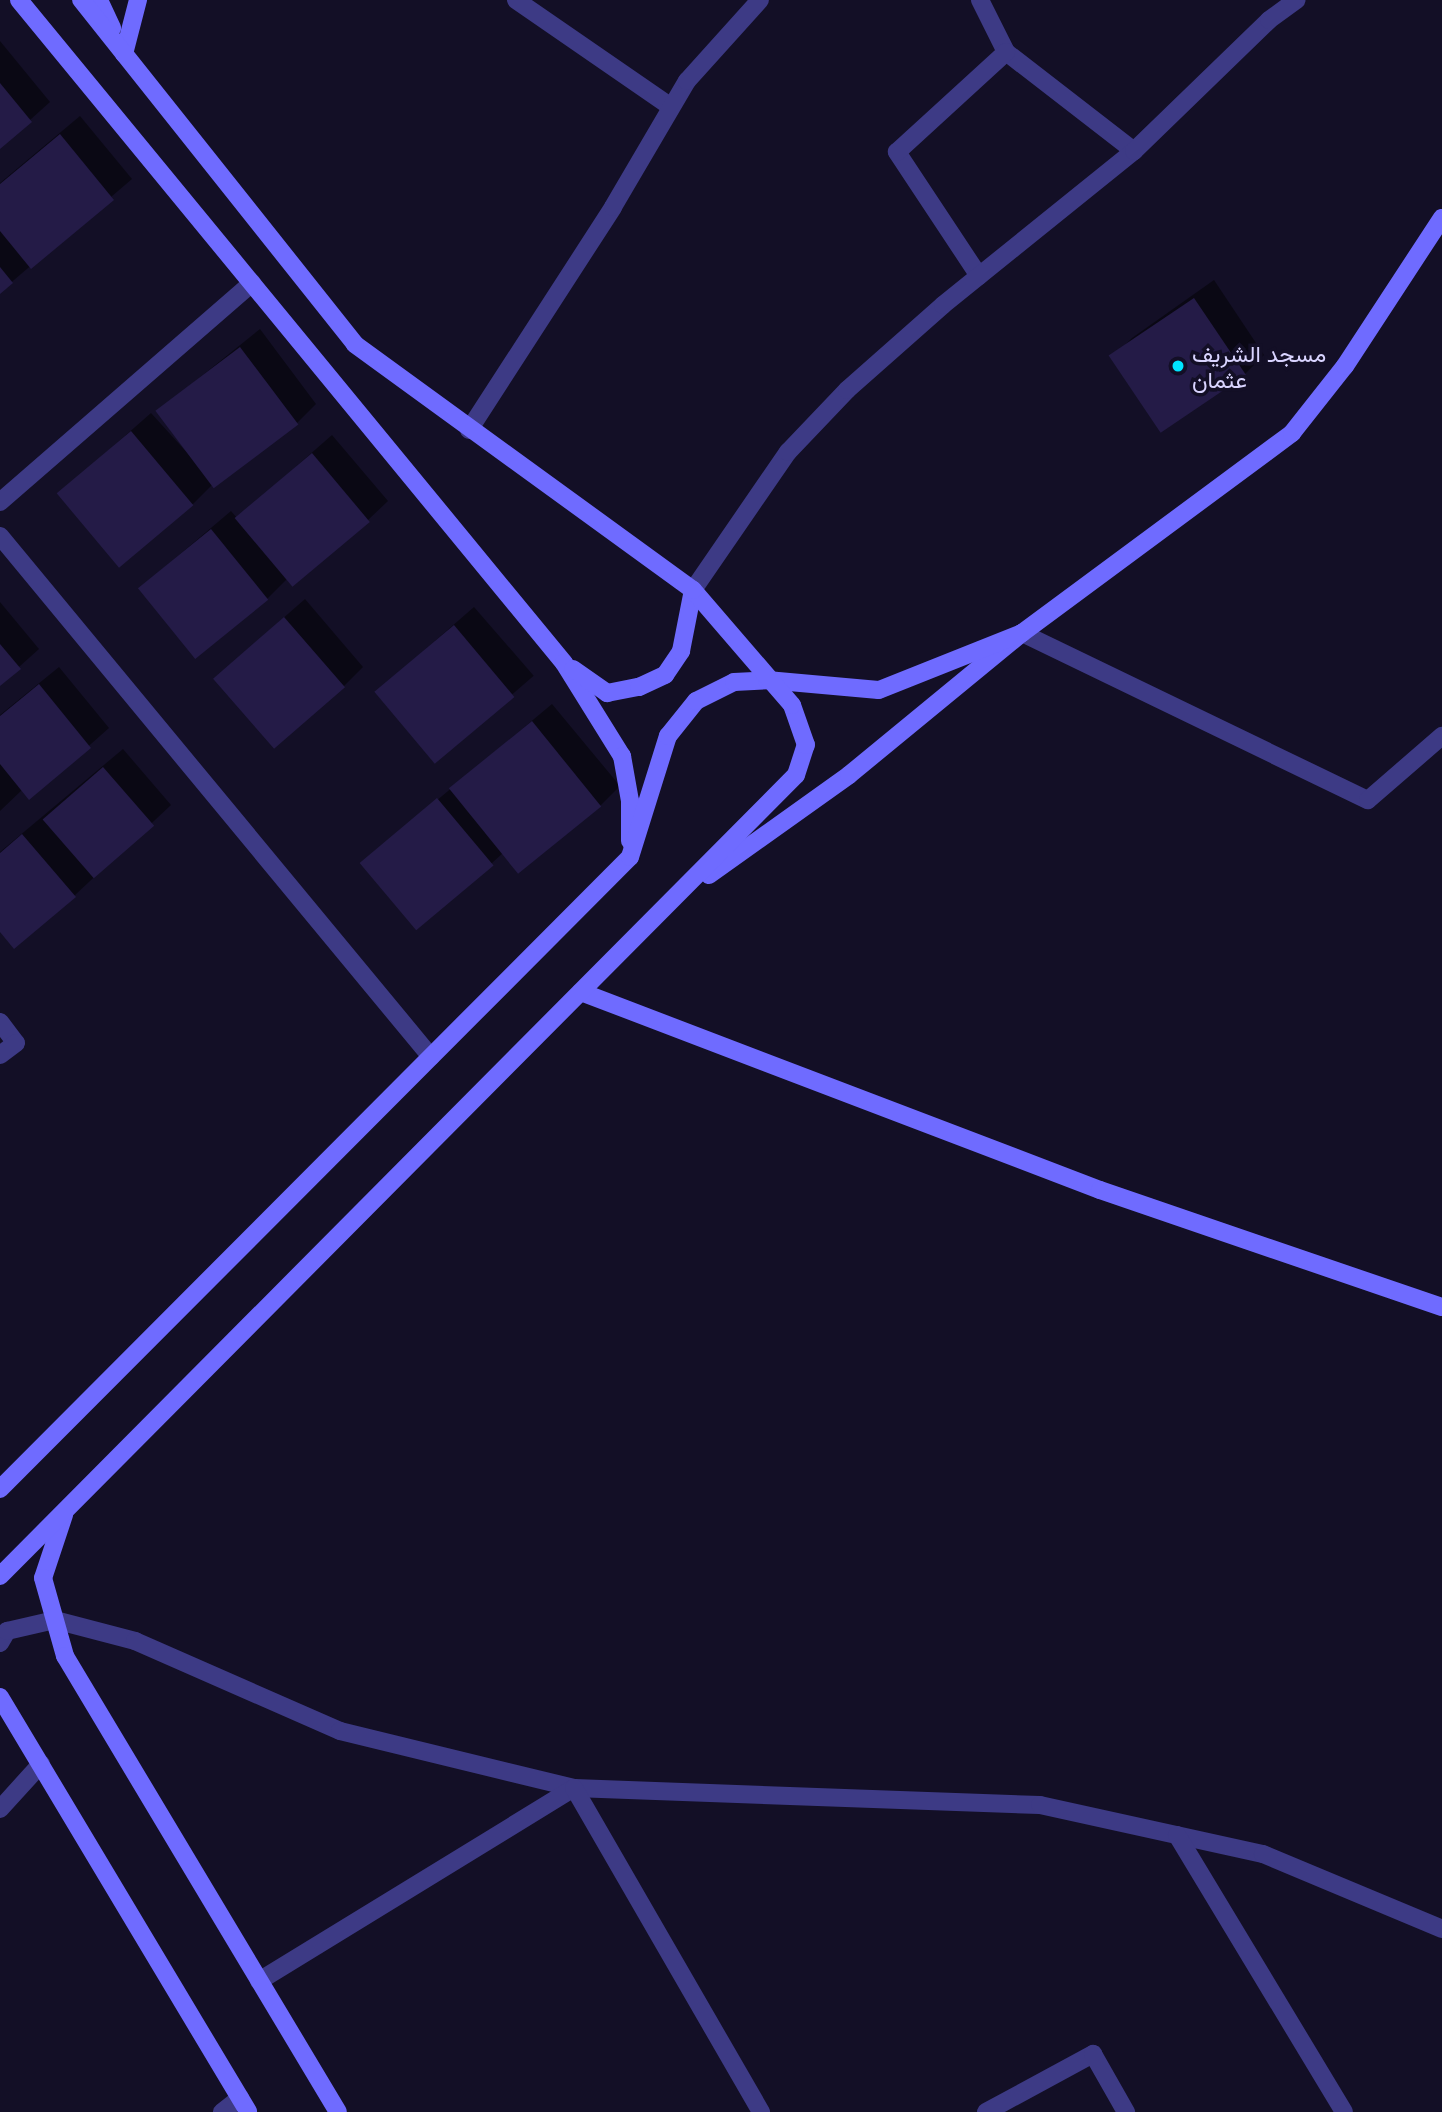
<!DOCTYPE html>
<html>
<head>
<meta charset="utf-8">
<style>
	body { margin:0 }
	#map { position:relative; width:1442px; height:2112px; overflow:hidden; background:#130f26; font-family:Lato,Vazirmatn,sans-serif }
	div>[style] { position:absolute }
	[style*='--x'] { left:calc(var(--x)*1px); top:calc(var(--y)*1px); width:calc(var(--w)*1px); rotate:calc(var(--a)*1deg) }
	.shadow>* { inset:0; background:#0007; transform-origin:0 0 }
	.building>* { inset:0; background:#241b47; transform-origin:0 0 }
	.street>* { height:18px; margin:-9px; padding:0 9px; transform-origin:9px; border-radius:9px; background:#3d3a85 }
	.secondary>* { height:18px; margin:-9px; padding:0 9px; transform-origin:9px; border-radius:9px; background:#6f6bff }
	.dots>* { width:19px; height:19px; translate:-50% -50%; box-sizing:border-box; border:4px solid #130f26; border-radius:50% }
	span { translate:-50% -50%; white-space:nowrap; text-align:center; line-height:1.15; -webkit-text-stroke:7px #130f26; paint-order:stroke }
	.poi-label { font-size:23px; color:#d9d4ff }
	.left { translate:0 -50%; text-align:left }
</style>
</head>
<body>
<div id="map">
	<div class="shadow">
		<i style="clip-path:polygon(0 41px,50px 102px,0 147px)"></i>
		<i style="clip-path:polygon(80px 116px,132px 179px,0 292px,0 183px)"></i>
		<i style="clip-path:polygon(1214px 280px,1264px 355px,1245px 374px,1113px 357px,1132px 338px)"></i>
		<i style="clip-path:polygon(260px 329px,316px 404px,297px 423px,213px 484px,193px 504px,60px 493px,151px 413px,200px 467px,158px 411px)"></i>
		<i style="clip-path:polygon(332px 435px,388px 501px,368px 520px,288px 578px,267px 599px,140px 588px,231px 511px,237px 518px)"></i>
		<i style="clip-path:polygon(305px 599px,363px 667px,344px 686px,215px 678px)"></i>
		<i style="clip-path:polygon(0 602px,39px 649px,0 684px)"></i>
		<i style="left:474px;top:607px;width:91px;height:130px;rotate:49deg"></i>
		<i style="clip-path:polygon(59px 667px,109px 728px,30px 798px,23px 789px,0 811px,0 715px)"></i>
		<i style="clip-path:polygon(552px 704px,620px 786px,601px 805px,504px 852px,492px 863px,362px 863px)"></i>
		<i style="clip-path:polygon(123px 749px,171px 805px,74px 896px,0 930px,0 852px)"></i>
	</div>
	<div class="building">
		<i style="clip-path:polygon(0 83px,32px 122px,0 149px)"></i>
		<i style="clip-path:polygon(60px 134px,114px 200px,31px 269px,0 231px,0 184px)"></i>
		<i style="clip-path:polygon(0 267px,13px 283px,0 294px)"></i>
		<i style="left:1194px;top:298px;width:93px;height:103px;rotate:56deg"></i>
		<i style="left:240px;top:347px;width:97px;height:106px;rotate:53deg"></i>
		<i style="left:131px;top:431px;width:97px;height:97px;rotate:50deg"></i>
		<i style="left:312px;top:453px;width:90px;height:101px;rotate:50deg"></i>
		<i style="left:211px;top:529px;width:91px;height:94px;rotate:51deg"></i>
		<i style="left:284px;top:617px;width:93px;height:94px;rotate:49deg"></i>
		<i style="left:454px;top:625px;width:94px;height:104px;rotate:50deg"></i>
		<i style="clip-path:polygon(0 644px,21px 669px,0 686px)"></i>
		<i style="clip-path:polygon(39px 684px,91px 748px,29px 800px,0 764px,0 716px)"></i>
		<i style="left:532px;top:721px;width:110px;height:107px;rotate:51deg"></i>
		<i style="left:103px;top:767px;width:78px;height:80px;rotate:49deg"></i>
		<i style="left:437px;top:798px;width:88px;height:101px;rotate:50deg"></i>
		<i style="clip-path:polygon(22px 834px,76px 897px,14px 949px,0 932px,0 853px)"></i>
	</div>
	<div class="street">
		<i style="--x:516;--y:0;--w:188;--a:34.6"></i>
		<i style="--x:980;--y:0;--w:58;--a:63.4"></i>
		<i style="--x:1006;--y:52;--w:162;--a:37.7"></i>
		<i style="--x:979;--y:276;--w:149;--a:-123.5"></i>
		<i style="--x:897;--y:152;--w:148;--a:-42.5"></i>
		<i style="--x:469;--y:430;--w:265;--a:-57.1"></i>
		<i style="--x:613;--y:207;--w:146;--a:-59.6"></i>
		<i style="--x:687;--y:81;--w:109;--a:-48"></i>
		<i style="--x:0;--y:502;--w:334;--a:-41"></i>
		<i style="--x:0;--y:536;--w:676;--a:50.4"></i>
		<i style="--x:693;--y:590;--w:168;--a:-55.5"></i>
		<i style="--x:788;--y:452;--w:86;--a:-46.4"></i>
		<i style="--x:847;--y:390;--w:128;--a:-41.5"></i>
		<i style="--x:943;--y:305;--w:245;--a:-38.9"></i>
		<i style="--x:1134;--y:151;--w:188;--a:-44.1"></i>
		<i style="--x:1269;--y:20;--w:34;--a:-36"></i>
		<i style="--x:1022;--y:633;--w:384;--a:25.8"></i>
		<i style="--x:1368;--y:800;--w:98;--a:-40.9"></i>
		<i style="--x:0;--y:1022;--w:26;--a:53"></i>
		<i style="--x:16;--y:1043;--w:20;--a:143"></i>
		<i style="--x:0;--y:1643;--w:14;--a:-60"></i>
		<i style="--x:7;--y:1631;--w:49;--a:-12.9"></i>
		<i style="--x:55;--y:1620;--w:83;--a:14.7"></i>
		<i style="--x:135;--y:1641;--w:224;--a:23.7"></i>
		<i style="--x:340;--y:1731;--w:241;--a:13.7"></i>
		<i style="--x:574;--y:1788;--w:466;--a:2.1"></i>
		<i style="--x:1040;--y:1805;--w:228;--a:12.4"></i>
		<i style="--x:1263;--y:1854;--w:194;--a:22.7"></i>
		<i style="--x:0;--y:1809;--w:61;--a:-47.7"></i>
		<i style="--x:1177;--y:1835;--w:323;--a:58.9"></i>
		<i style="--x:259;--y:1981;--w:369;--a:-31.5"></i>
		<i style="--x:574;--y:1788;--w:374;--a:60"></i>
		<i style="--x:222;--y:2112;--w:23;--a:-38"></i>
		<i style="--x:986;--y:2112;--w:122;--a:-28.5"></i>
		<i style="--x:1093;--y:2054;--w:67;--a:60.4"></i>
	</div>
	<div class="secondary">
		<i style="--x:19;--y:0;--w:858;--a:50.58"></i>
		<i style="--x:564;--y:663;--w:110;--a:58.1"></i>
		<i style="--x:622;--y:756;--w:46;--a:79.9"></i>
		<i style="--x:630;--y:801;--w:40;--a:90"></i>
		<i style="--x:99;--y:0;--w:31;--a:65"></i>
		<i style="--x:124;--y:54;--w:56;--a:-75.5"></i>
		<i style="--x:573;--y:669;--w:42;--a:35.2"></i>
		<i style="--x:607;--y:693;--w:33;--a:-11"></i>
		<i style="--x:639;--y:687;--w:29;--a:-25"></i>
		<i style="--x:665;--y:675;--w:29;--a:-56"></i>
		<i style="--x:681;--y:651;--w:62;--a:-78.9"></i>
		<i style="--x:709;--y:875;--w:172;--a:-35.5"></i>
		<i style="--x:849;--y:775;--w:224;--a:-39.4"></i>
		<i style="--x:1022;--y:633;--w:336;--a:-36.5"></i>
		<i style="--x:1292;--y:433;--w:85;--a:-51.7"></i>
		<i style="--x:1345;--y:366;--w:177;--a:-56.8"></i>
		<i style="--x:581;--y:992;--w:555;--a:20.88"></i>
		<i style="--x:1100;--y:1190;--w:361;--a:18.9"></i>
		<i style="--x:0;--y:1489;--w:892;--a:-45.09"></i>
		<i style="--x:630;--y:857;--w:127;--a:-72.6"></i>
		<i style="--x:668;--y:736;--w:45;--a:-51.3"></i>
		<i style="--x:696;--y:701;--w:42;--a:-26.6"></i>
		<i style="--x:734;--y:682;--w:33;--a:-3"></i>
		<i style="--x:767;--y:680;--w:112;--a:5.1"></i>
		<i style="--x:879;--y:690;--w:154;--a:-21.7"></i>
		<i style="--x:64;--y:1515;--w:66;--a:108.4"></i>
		<i style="--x:43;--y:1578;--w:81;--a:74.2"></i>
		<i style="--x:65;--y:1656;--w:531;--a:59.09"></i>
		<i style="--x:0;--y:1576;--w:1129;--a:-45.18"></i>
		<i style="--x:796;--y:775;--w:32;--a:-72"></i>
		<i style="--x:806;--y:745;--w:42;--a:-109.3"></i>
		<i style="--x:792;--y:705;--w:152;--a:-130.7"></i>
		<i style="--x:693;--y:590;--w:418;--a:-144"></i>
		<i style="--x:355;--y:344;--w:440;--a:-128.5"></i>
		<i style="--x:0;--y:1697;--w:483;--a:59.1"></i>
	</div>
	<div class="dots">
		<i style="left:1178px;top:366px;background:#00e5ff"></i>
	</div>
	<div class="poi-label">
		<span class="left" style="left:1192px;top:366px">مسجد الشريف<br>عثمان</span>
	</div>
</div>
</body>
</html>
